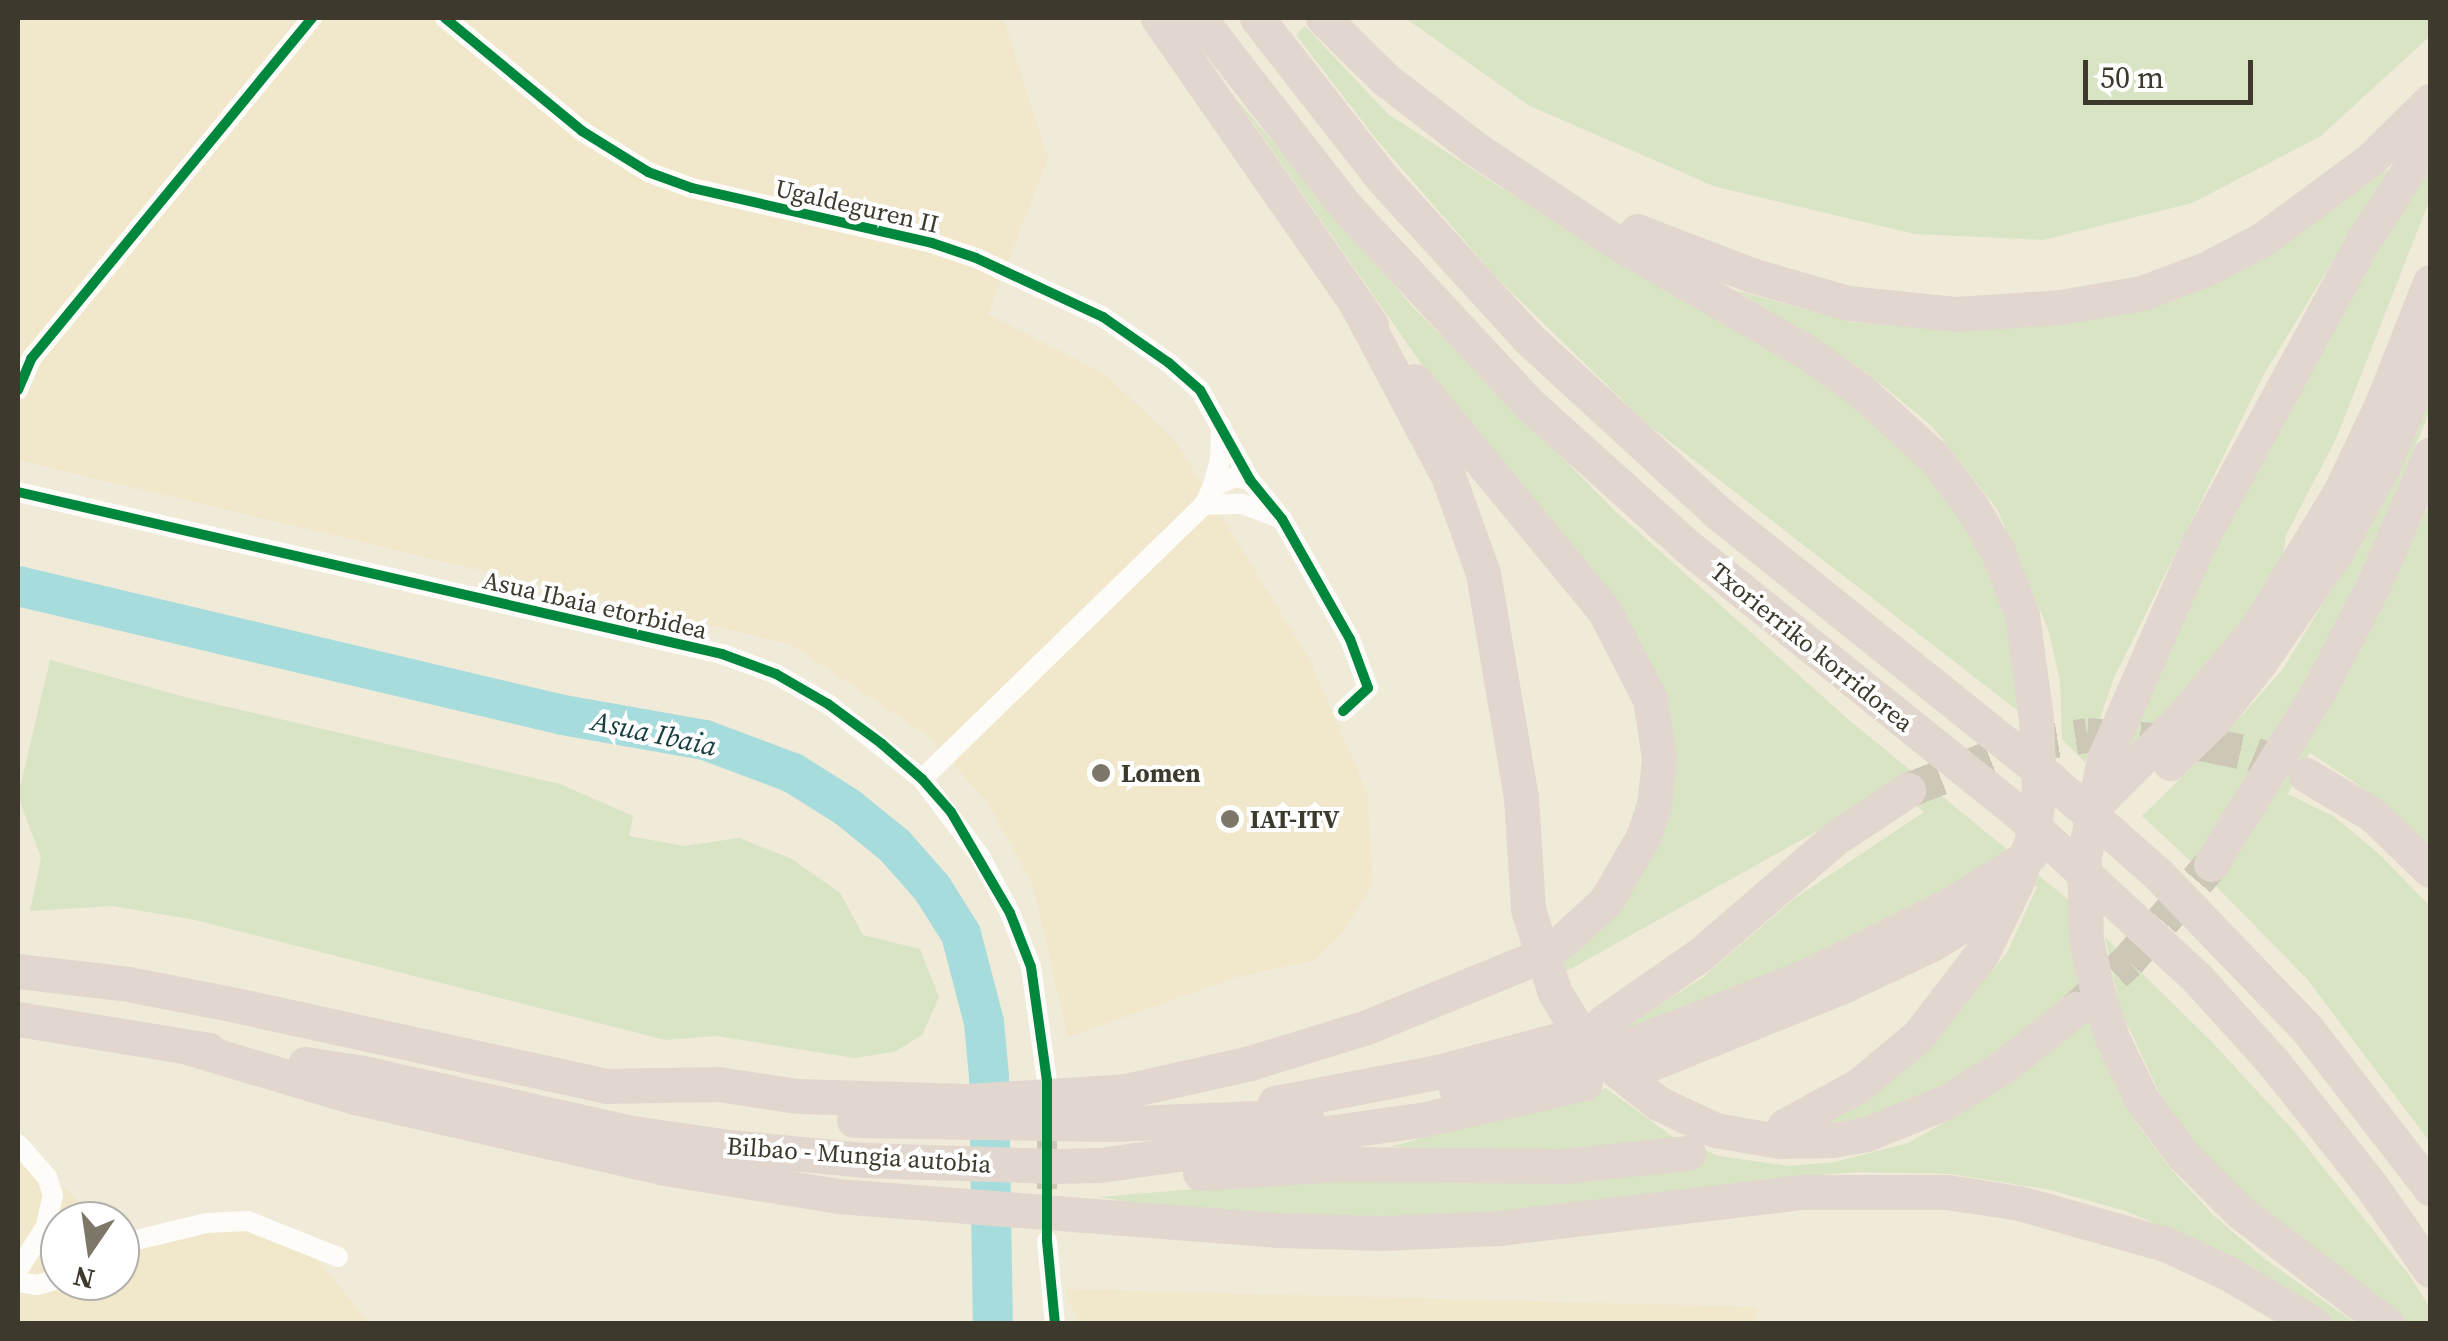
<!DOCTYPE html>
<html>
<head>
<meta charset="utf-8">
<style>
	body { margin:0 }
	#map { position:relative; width:2448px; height:1341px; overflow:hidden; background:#f0ead9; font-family:"Source Serif 4",serif }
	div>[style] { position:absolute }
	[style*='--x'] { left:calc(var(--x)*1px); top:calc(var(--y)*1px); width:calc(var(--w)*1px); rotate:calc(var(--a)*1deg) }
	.built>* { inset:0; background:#f1e7ca }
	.green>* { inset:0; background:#d9e4c5 }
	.river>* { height:40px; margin:-20px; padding:0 20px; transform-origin:20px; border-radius:20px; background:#a7dcdd }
	.street-tunnel>* { height:20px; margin-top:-10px; transform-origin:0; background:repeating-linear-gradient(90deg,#ccc7b6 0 20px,transparent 0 30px) }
	.highway-tunnel>* { height:35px; margin-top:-17.5px; transform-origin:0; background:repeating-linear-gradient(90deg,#ccc7b6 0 35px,transparent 0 53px) }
	.street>* { height:20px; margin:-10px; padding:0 10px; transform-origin:10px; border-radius:10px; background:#fdfcf9 }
	.highway>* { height:35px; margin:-17.5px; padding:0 17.5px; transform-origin:17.5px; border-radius:17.5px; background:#e2d7ce }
	.cycleway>* { height:10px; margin:-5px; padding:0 5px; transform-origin:5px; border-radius:5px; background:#00873e }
	.dots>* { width:28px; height:28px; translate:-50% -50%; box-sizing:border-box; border:5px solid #fff; border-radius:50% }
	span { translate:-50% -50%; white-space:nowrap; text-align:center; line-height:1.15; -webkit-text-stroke:8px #fff; paint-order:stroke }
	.street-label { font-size:25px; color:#3d392c }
	.poi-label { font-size:25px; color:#3d392c; font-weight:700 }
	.left { translate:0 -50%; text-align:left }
	.water-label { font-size:28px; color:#163c40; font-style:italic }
	.frame { position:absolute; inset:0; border:20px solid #3d392c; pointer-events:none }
	.north { position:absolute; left:40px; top:1201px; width:100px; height:100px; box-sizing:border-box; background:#fff; border:2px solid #b1b0ab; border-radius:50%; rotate:193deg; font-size:28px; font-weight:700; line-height:40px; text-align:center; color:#3d392c }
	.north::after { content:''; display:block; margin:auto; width:35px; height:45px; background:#7c7769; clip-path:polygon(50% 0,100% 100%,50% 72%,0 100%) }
	.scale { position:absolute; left:2083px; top:60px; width:170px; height:45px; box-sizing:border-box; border:5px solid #3d392c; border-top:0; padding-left:12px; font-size:30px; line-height:35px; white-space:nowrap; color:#3d392c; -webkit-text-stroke:8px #fff; paint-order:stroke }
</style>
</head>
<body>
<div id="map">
	<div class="built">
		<i style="clip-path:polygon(18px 18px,1003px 18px,1048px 158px,988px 314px,1105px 374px,1176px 442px,1310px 660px,1367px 792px,1373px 883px,1343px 932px,1313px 961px,1240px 976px,1068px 1037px,1033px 886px,988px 802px,925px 734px,790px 644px,18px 460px)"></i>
		<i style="clip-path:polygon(18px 1144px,99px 1221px,60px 1221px,60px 1281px,120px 1281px,120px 1244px,229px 1227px,264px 1234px,317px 1259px,369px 1323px,18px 1323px)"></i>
		<i style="clip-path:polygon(1065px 1289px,1758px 1307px,1759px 1307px,1754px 1324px,1078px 1324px)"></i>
	</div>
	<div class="green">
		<i style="clip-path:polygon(1405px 18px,2430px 18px,2430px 36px,2321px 136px,2192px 203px,2043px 240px,1915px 234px,1716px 187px,1530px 106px)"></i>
		<i style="clip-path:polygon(1305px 26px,1388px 114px,1503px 189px,1817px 376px,1916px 455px,1957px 510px,1997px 578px,2026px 717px,1646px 423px,1495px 276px,1377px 140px,1296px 35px)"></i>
		<i style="clip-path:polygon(1234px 96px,1412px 306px,1615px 511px,1849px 720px,2070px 901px,2069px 933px,2079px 991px,2051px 1016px,1905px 1110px,1788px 1132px,1935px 1036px,2007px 953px,2037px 887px,1977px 869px,1898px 920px,1747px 989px,1610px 1036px,1702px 978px,1794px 899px,1924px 812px,1894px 788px,1567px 971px,1559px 953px,1598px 926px,1665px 712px)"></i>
		<i style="clip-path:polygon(2430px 157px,2430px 199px,2336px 439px,2286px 535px,2280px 577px,2123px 765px,2148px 695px,2250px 470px)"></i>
		<i style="clip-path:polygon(2389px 169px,2264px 374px,2113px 680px,2085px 762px,2062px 740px,2060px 680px,2048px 629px,1997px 509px,1932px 426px,1866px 372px,1735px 290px,1851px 322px,1940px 329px,2275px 248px)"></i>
		<i style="clip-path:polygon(2430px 391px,2430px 410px,2344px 623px,2197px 867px,2142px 816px,2219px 741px,2283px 669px,2358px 546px)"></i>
		<i style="clip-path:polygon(2430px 503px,2430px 846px,2357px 784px,2310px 753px,2288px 794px,2333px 816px,2377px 852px,2430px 906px,2430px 1142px,2307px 979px,2215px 885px,2390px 586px)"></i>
		<i style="clip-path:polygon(50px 660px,189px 698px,560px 784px,633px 816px,629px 836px,684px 846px,739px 838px,792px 859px,840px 893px,863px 935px,920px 949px,939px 997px,922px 1035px,894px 1052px,854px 1058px,717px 1036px,665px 1040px,195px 920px,113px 906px,30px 911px,41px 858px,18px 796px)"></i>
		<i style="clip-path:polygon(2105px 937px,2210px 1040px,2294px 1131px,2409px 1275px,2430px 1308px,2430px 1323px,2402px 1323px,2254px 1211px,2172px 1120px,2120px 1009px)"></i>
		<i style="clip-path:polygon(2092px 1017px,2107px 1063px,2135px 1121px,2170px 1168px,2214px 1216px,2265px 1259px,2355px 1323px,2336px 1323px,2249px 1265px,2126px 1211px,2051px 1190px,1950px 1174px,1858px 1172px,1767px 1179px,1538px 1209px,1392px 1218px,1176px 1209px,1098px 1197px,1269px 1183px,1445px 1180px,1579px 1151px,1389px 1147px,1606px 1088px,1670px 1135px,1719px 1156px,1789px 1166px,1835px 1162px,1908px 1143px,1972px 1107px)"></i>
	</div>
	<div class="river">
		<i style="--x:18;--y:586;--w:560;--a:13.32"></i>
		<i style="--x:563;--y:715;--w:144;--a:10"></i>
		<i style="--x:705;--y:740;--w:94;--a:20.6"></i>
		<i style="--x:793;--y:773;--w:64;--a:32.2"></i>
		<i style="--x:847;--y:807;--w:62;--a:39.1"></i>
		<i style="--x:895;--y:846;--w:56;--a:48.6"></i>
		<i style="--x:932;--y:888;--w:54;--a:57.8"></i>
		<i style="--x:961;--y:934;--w:91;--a:75.4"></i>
		<i style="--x:984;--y:1022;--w:55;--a:84.8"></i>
		<i style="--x:989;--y:1077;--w:247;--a:89.1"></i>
	</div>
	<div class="street-tunnel">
		<i style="--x:1047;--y:1219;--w:106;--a:-90"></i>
	</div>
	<div class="highway-tunnel">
		<i style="--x:1908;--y:790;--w:123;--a:-21.4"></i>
		<i style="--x:2023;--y:745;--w:65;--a:-8.9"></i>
		<i style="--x:2087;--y:735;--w:119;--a:4.3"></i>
		<i style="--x:2206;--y:744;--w:49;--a:11.8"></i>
		<i style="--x:2254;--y:754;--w:50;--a:22.4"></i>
		<i style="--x:2076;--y:1009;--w:71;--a:-42.7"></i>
		<i style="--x:2128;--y:961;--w:128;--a:-49.4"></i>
	</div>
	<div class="street">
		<i style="--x:445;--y:18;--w:178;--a:39.5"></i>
		<i style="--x:582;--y:131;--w:78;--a:31.8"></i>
		<i style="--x:648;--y:172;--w:47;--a:20"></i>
		<i style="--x:692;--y:188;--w:246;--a:12.9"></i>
		<i style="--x:932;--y:243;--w:46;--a:18.8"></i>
		<i style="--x:976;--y:258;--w:140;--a:24.9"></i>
		<i style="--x:1103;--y:317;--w:80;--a:34.9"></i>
		<i style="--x:1169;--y:363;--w:41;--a:41.1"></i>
		<i style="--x:1200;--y:390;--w:103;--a:60.9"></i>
		<i style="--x:1250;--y:480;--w:50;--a:50.6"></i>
		<i style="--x:1282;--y:519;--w:138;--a:60.5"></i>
		<i style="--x:1350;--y:639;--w:52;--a:69.8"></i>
		<i style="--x:1368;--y:688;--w:34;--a:137"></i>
		<i style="--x:18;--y:390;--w:34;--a:-67"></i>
		<i style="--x:31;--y:359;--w:442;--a:-50.5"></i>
		<i style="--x:1212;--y:488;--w:29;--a:-74"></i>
		<i style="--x:1220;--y:460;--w:34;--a:-88"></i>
		<i style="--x:18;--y:492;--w:722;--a:12.96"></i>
		<i style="--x:722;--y:654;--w:58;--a:20.3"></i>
		<i style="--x:776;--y:674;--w:60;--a:30"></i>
		<i style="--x:828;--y:704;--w:120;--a:38.6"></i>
		<i style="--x:922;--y:779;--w:96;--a:53"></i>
		<i style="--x:980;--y:856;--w:64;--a:62.2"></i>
		<i style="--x:1010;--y:913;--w:58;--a:68.7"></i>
		<i style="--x:1031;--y:967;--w:115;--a:82"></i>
		<i style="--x:1204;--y:505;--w:38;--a:-2"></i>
		<i style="--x:1242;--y:504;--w:43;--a:20.6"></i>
		<i style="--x:922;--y:779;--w:393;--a:-44.2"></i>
		<i style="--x:1204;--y:505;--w:19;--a:-65"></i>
		<i style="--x:1212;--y:488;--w:25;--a:-26"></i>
		<i style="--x:1235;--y:477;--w:15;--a:11"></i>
		<i style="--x:18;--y:1144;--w:44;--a:48.7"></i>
		<i style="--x:47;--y:1177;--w:19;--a:72"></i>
		<i style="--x:53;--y:1195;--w:32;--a:103"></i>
		<i style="--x:46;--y:1226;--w:52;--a:122.5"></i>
		<i style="--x:1047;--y:1241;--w:83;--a:84.5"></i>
		<i style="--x:120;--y:1244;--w:89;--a:-13.7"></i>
		<i style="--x:206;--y:1223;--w:42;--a:-2.7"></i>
		<i style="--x:248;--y:1221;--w:97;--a:21.8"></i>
		<i style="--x:18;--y:1282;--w:19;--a:9"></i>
		<i style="--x:37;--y:1285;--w:24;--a:-15"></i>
	</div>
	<div class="highway">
		<i style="--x:1158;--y:18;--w:373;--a:55.2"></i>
		<i style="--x:1199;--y:18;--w:241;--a:52.1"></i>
		<i style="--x:1347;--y:208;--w:265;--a:47.1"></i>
		<i style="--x:1527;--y:402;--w:217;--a:42"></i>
		<i style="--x:1688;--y:547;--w:426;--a:38.8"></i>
		<i style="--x:2020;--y:814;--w:243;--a:42.8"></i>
		<i style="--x:2198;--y:979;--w:112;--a:47.9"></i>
		<i style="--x:2273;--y:1062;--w:156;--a:51.5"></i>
		<i style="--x:2370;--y:1184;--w:105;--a:55.1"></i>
		<i style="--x:1257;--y:18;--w:203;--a:52"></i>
		<i style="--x:1382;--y:178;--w:217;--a:47.6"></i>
		<i style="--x:1528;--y:338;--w:257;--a:42.6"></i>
		<i style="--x:1717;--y:512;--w:427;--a:38.7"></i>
		<i style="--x:2050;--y:779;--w:144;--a:41.3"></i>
		<i style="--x:2158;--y:874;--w:216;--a:46.1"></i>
		<i style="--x:2308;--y:1030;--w:200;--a:52.3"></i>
		<i style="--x:1323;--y:18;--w:87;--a:44.5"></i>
		<i style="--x:1385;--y:79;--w:115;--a:37.6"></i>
		<i style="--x:1476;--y:149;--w:168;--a:33.6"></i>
		<i style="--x:1616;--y:242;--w:218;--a:30"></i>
		<i style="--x:1805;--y:351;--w:67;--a:35.3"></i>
		<i style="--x:1860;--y:390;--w:100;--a:42.2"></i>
		<i style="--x:1934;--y:457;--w:63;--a:52.8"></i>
		<i style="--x:1972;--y:507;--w:52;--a:60"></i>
		<i style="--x:1998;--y:552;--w:67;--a:69.1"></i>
		<i style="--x:2022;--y:615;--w:105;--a:82.3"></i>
		<i style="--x:2036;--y:719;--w:72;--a:87.6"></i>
		<i style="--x:2039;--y:791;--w:49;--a:98.1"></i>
		<i style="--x:2032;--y:840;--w:46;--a:110.4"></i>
		<i style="--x:2016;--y:883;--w:78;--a:115.9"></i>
		<i style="--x:1982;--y:953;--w:105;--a:127.6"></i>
		<i style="--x:1918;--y:1036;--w:77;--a:140.3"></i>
		<i style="--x:1859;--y:1085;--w:85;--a:151.3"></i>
		<i style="--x:1637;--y:231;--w:122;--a:21.1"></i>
		<i style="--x:1751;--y:275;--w:101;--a:16.1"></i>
		<i style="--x:1848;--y:303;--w:110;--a:5.8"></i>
		<i style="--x:1957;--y:314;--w:104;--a:-3.9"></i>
		<i style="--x:2061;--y:307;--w:82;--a:-9.8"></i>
		<i style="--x:2142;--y:293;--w:68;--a:-20.6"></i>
		<i style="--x:2206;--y:269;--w:64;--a:-27.8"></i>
		<i style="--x:2263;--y:239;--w:134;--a:-36.5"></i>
		<i style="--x:2371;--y:159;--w:83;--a:-44.5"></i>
		<i style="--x:1358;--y:307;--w:191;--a:62"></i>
		<i style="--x:1448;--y:476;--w:103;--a:70.2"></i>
		<i style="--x:1483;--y:573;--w:227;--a:80.4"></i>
		<i style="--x:1521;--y:797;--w:112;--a:86.4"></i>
		<i style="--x:1528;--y:909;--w:88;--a:72.2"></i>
		<i style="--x:1555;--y:993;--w:49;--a:58.2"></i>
		<i style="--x:1581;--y:1035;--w:35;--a:47"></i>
		<i style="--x:1605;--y:1061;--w:68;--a:38.4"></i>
		<i style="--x:1658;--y:1103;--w:63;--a:25.3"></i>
		<i style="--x:1715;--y:1130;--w:65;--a:9.8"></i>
		<i style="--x:1779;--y:1141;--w:54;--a:-1.1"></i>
		<i style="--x:1833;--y:1140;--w:34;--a:-10"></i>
		<i style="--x:1866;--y:1134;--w:86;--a:-21.8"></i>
		<i style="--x:1946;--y:1102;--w:68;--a:-31.8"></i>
		<i style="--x:2004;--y:1066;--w:92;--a:-38.4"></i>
		<i style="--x:1415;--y:381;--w:297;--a:50.5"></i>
		<i style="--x:1604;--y:610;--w:100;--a:62.7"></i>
		<i style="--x:1650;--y:699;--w:60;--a:81.3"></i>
		<i style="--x:1659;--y:758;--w:49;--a:95.8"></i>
		<i style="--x:1654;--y:807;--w:32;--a:110"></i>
		<i style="--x:1643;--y:837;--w:74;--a:120"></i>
		<i style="--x:1606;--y:901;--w:62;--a:137.6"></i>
		<i style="--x:2170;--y:763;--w:62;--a:-44.3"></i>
		<i style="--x:2214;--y:720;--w:74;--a:-51.6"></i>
		<i style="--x:2260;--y:662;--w:134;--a:-55.4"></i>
		<i style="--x:2336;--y:552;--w:96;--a:-61.3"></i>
		<i style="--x:2382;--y:468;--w:124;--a:-67.2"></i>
		<i style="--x:2306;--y:775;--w:78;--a:30.8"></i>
		<i style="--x:2373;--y:815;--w:79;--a:44"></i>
		<i style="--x:2095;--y:805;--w:122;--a:-45"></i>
		<i style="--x:2181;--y:719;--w:120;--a:-50.1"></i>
		<i style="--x:2258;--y:627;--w:156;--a:-58.7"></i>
		<i style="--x:2339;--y:494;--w:100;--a:-64.5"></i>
		<i style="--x:2382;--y:404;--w:131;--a:-68.5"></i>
		<i style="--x:2211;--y:864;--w:200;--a:-58.1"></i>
		<i style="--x:2317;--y:694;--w:122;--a:-62.6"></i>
		<i style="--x:2373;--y:586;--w:143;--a:-66.5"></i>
		<i style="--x:18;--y:971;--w:111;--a:6.7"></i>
		<i style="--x:128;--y:984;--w:100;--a:11"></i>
		<i style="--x:226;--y:1003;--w:389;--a:12.3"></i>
		<i style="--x:606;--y:1086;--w:112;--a:-1"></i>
		<i style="--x:718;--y:1084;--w:80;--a:8.6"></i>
		<i style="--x:797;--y:1096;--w:171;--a:1.7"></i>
		<i style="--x:968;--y:1101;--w:157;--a:-3.6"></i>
		<i style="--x:1125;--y:1091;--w:128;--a:-12.6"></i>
		<i style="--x:1250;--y:1063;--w:122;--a:-17.1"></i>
		<i style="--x:1367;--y:1027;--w:169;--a:-22.3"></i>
		<i style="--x:18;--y:1019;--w:193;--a:9.2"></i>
		<i style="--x:1603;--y:1022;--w:119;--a:-34.8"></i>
		<i style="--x:1701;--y:954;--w:176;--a:-40.8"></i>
		<i style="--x:1834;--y:839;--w:89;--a:-33.5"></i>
		<i style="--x:187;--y:1047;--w:175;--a:16.6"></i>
		<i style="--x:355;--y:1097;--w:318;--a:12.9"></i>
		<i style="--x:665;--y:1168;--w:174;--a:9.2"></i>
		<i style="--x:837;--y:1196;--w:441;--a:4.4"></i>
		<i style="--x:1277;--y:1230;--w:105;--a:1.6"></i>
		<i style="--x:1382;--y:1233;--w:117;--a:-2.4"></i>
		<i style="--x:1499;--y:1228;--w:305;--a:-6.8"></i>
		<i style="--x:1802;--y:1192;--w:145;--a:0"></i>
		<i style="--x:1947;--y:1192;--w:73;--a:8.7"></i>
		<i style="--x:2019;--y:1203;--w:152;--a:15.7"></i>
		<i style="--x:2165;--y:1244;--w:69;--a:24.7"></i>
		<i style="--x:2228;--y:1273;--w:100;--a:30.7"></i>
		<i style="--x:1622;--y:1048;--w:206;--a:-21.3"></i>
		<i style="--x:1814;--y:973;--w:145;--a:-26.6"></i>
		<i style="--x:1944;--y:908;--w:101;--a:-31.6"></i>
		<i style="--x:305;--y:1064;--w:59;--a:8.8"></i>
		<i style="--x:363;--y:1073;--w:270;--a:12.6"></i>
		<i style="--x:626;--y:1132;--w:104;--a:8.3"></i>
		<i style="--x:729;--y:1147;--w:135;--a:5.5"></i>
		<i style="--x:863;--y:1160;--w:193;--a:1.8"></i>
		<i style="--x:1056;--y:1166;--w:44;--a:-1.3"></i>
		<i style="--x:1100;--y:1165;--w:324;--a:-8"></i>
		<i style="--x:1421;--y:1120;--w:168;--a:-12.7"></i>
		<i style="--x:1645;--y:1066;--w:216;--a:-22"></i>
		<i style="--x:1845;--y:985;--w:94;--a:-25.2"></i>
		<i style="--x:1930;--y:945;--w:90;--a:-31.4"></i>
		<i style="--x:1456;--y:1088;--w:120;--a:-12.5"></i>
		<i style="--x:1275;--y:1103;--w:166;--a:-10.8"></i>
		<i style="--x:1438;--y:1072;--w:127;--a:-15"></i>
		<i style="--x:854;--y:1120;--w:258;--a:0.9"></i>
		<i style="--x:1112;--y:1124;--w:194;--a:-2.4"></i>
		<i style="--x:1200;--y:1173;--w:140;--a:-3.7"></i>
		<i style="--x:1340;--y:1164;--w:224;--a:0.5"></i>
		<i style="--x:1564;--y:1166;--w:125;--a:-6"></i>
		<i style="--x:2387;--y:1324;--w:186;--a:-142.6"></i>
		<i style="--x:2239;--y:1211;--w:79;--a:-135"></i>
		<i style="--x:2183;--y:1155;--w:69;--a:-126.7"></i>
		<i style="--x:2142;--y:1100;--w:69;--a:-115.8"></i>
		<i style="--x:2112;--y:1038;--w:46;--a:-107.7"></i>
		<i style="--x:2098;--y:994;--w:55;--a:-102.5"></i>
		<i style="--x:2086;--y:940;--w:84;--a:-91.4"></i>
		<i style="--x:2084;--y:856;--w:99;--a:-78.3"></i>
		<i style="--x:2104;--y:759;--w:236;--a:-66.3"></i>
		<i style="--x:2199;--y:543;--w:344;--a:-61.5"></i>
		<i style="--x:2363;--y:241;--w:124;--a:-57.2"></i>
	</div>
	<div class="cycleway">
		<i style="--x:445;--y:18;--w:178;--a:39.5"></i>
		<i style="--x:582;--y:131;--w:78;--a:31.8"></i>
		<i style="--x:648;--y:172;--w:47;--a:20"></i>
		<i style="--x:692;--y:188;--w:246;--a:12.9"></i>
		<i style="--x:932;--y:243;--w:46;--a:18.8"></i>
		<i style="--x:976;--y:258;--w:140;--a:24.9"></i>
		<i style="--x:1103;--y:317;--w:80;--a:34.9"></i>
		<i style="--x:1169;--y:363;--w:41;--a:41.1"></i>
		<i style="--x:1200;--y:390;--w:103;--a:60.9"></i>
		<i style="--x:1250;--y:480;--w:50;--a:50.6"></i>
		<i style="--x:1282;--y:519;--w:138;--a:60.5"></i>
		<i style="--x:1350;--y:639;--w:52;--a:69.8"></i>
		<i style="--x:1368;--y:688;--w:34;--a:137"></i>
		<i style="--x:18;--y:390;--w:34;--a:-67"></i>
		<i style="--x:31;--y:359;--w:442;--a:-50.5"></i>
		<i style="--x:18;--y:492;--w:722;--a:12.96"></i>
		<i style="--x:722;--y:654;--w:58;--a:20.3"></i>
		<i style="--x:776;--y:674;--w:60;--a:30"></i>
		<i style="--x:828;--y:704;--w:67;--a:36.5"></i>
		<i style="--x:882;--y:744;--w:53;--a:41.2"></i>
		<i style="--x:922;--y:779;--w:44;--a:48.7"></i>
		<i style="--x:951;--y:812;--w:117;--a:59.7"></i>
		<i style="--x:1010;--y:913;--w:58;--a:68.7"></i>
		<i style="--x:1031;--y:967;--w:115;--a:82"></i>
		<i style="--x:1047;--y:1081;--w:160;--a:90"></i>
		<i style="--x:1047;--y:1241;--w:83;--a:84.5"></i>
	</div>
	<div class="dots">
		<i style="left:1101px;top:773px;background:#7c7769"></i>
		<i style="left:1230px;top:819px;background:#7c7769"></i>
	</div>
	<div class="street-label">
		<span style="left:857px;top:206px;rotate:13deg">Ugaldeguren II</span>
		<span style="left:595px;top:605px;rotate:13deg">Asua Ibaia etorbidea</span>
		<span style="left:1812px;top:647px;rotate:39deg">Txorierriko korridorea</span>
		<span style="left:859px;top:1155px;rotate:4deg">Bilbao - Mungia autobia</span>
	</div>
	<div class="poi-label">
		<span class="left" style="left:1121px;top:773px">Lomen</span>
		<span class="left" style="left:1250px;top:819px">IAT-ITV</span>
	</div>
	<div class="water-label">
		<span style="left:654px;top:733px;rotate:12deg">Asua Ibaia</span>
	</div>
	<div class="frame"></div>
	<div class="north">N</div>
	<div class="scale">50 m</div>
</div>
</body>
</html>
